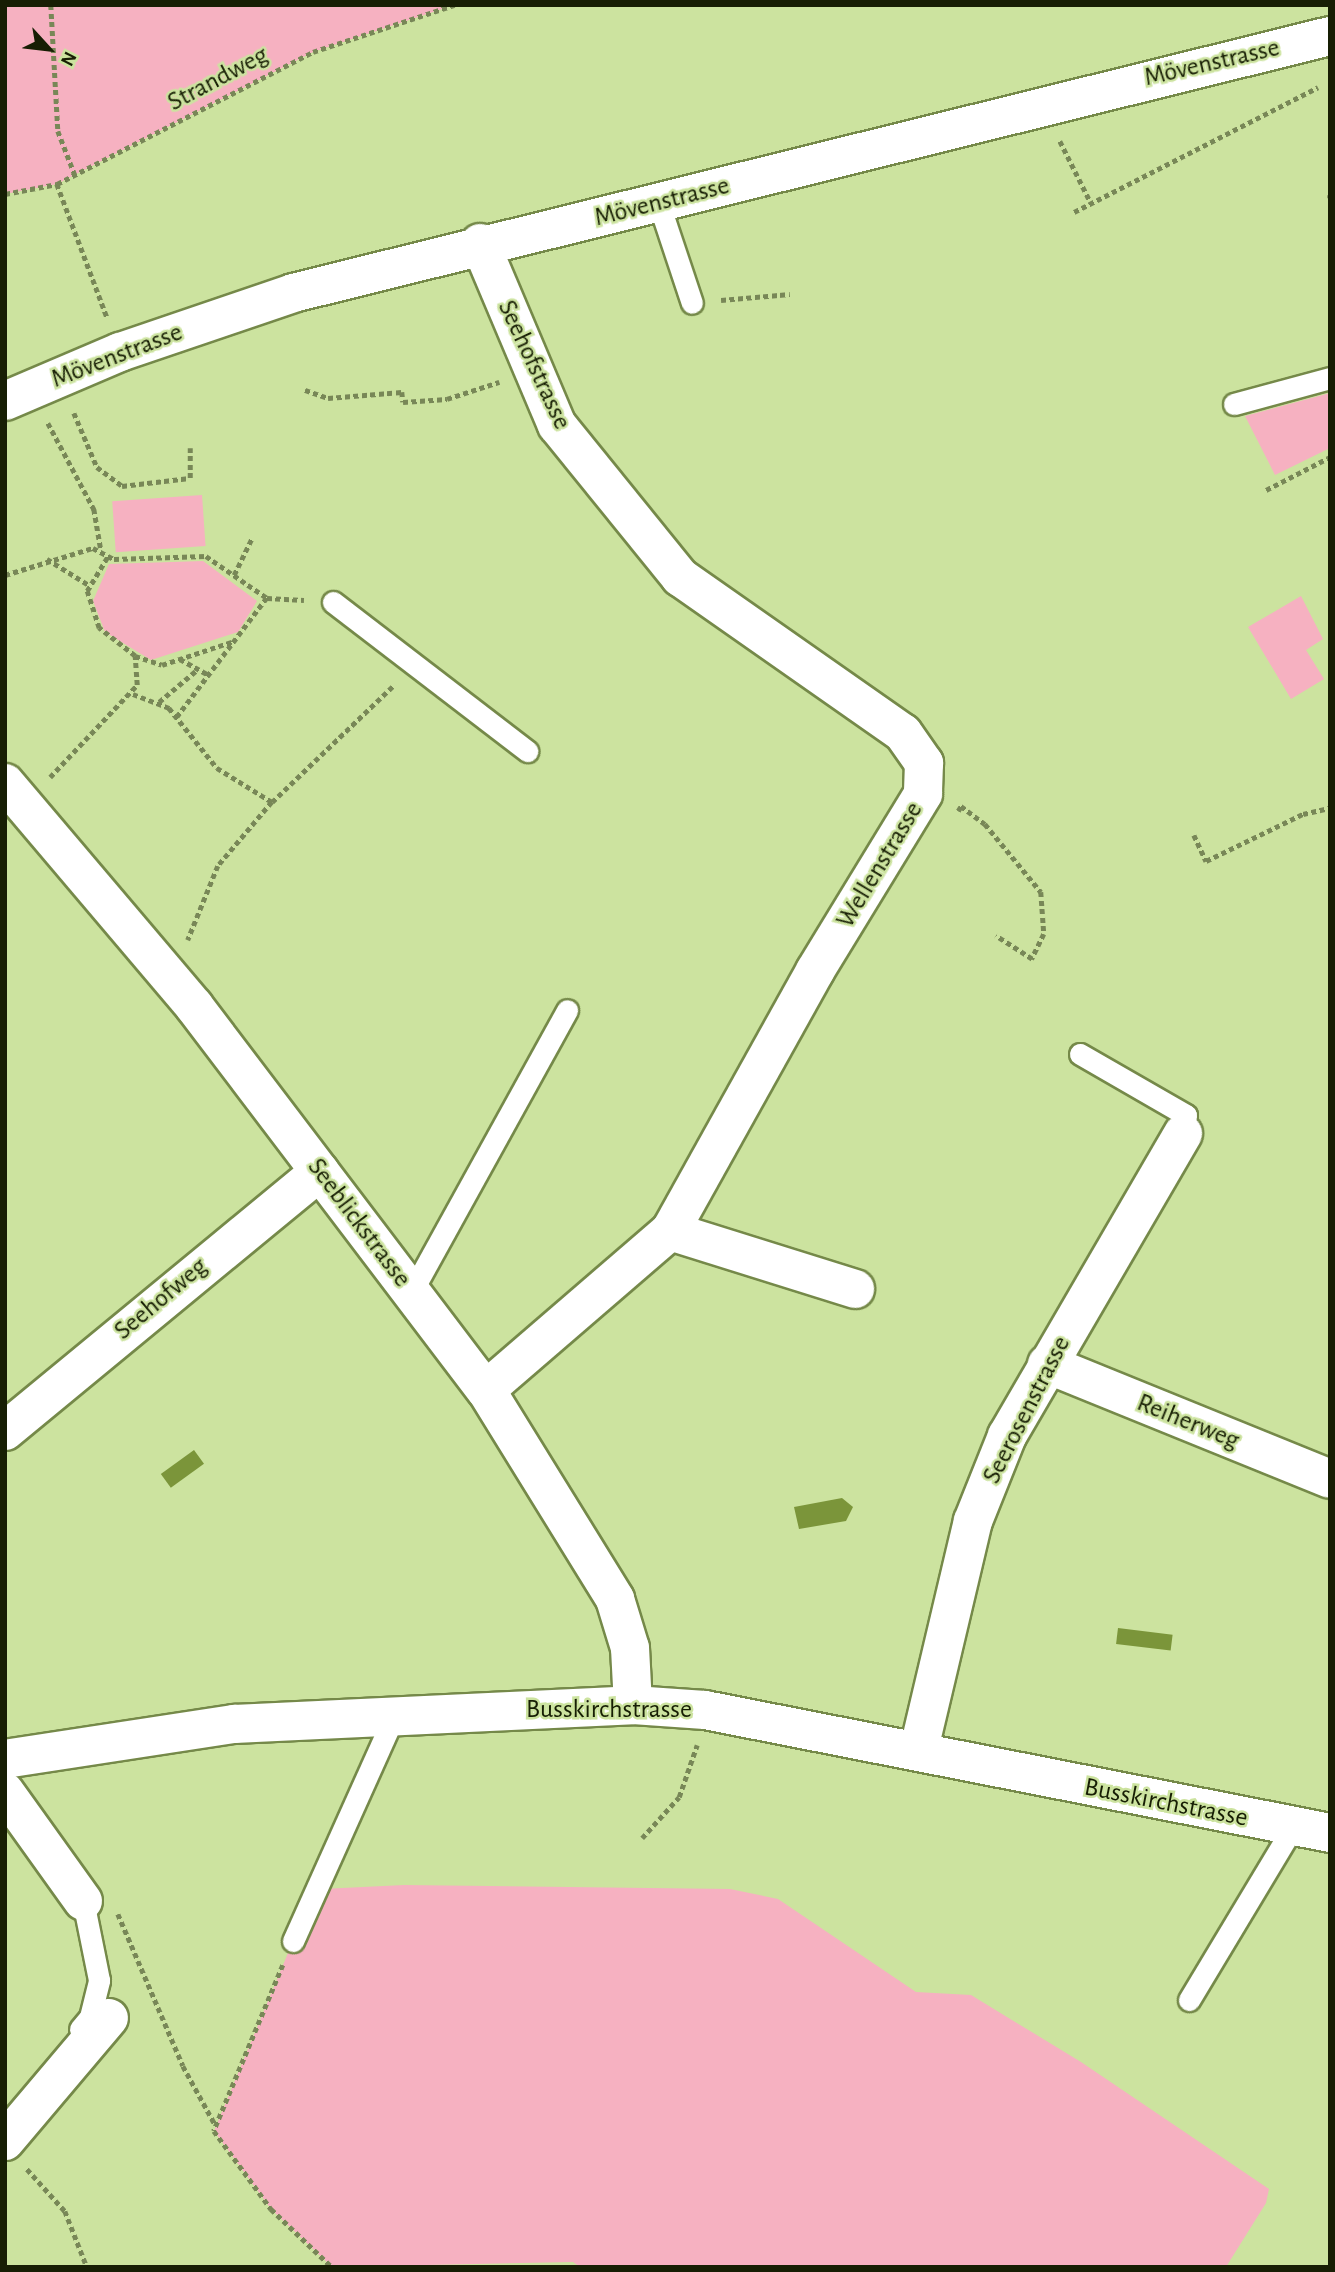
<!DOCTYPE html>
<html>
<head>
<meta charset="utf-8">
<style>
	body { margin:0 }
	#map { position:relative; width:1335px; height:2272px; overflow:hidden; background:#cce39f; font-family:"Alegreya Sans",sans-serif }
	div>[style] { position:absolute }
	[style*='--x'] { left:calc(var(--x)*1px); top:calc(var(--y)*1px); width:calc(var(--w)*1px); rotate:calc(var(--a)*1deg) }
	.green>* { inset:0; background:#f6b1c1; transform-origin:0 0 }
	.water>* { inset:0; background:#7b953a; transform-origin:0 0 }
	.path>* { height:4.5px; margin-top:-2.25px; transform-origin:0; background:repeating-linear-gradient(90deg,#788757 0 5px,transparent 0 8.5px) }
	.roads { filter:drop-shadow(2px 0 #758949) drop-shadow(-2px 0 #758949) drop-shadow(0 2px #758949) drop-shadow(0 -2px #758949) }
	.service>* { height:21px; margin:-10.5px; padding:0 10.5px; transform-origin:10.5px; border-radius:10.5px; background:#fff }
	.minor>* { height:38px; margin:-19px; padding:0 19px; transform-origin:19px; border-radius:19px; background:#fff }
	.tertiary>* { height:38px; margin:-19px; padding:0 19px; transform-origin:19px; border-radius:19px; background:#fff }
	span { translate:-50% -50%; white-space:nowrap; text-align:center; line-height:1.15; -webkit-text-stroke:5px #cce39f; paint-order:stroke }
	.street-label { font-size:26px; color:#171e04 }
	.frame { position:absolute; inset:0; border:7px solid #171e04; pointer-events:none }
	.north { position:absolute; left:14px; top:14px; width:70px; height:70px; -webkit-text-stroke:5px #cce39f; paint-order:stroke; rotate:117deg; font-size:19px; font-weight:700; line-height:28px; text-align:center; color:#171e04 }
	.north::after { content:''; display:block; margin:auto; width:24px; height:32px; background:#171e04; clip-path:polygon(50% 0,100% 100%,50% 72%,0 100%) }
</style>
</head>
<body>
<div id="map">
	<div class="green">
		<i style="clip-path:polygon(5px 5px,454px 5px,313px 52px,57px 184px,5px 194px)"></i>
		<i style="clip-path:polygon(1330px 393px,1330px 448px,1275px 475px,1245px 416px)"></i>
		<i style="left:202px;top:495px;width:51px;height:90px;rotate:86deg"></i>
		<i style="clip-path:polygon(203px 561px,257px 601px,238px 632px,151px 660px,105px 632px,93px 601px,109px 564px)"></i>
		<i style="clip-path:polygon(1301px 596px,1323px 639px,1306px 650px,1324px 679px,1291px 699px,1248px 627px)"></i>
		<i style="clip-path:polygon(404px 1885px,730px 1889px,778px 1899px,916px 1992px,971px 1995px,1081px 2062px,1269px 2189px,1266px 2203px,1226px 2267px,580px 2267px,573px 2262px,332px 2267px,271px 2209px,214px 2131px,293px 1941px,322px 1889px)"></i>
	</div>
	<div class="water">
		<i style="left:194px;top:1450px;width:17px;height:41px;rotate:54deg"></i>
		<i style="clip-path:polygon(842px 1498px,853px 1507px,846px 1521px,799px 1529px,794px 1507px)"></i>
		<i style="left:1118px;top:1628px;width:55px;height:16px;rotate:7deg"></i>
	</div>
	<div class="path">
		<i style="--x:51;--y:5;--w:126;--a:86.8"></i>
		<i style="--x:58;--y:131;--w:47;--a:68.9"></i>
		<i style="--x:1060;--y:141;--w:69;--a:63.4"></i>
		<i style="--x:57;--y:184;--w:142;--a:69.4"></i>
		<i style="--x:5;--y:194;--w:53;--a:-10.9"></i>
		<i style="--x:57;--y:184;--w:288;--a:-27.3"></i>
		<i style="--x:313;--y:52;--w:149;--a:-18.4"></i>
		<i style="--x:1330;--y:195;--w:3;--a:90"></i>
		<i style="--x:1074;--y:212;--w:274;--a:-27.1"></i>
		<i style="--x:721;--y:300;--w:69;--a:-5"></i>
		<i style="--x:305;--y:390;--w:24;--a:19"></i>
		<i style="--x:328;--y:398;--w:74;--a:-4.6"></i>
		<i style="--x:402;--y:392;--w:10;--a:84"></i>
		<i style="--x:403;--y:402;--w:44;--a:-3.9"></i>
		<i style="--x:447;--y:399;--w:55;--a:-18.1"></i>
		<i style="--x:74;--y:413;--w:59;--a:66.9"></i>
		<i style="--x:97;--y:467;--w:31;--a:37"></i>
		<i style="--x:122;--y:486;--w:68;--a:-6.7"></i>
		<i style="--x:190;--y:478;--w:30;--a:-90"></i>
		<i style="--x:48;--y:423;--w:98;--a:61.9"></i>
		<i style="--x:94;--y:509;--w:42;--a:80.3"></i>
		<i style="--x:1266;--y:490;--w:72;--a:-27.3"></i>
		<i style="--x:47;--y:559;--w:49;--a:31.8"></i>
		<i style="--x:5;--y:575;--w:92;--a:-17.1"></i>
		<i style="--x:93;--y:548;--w:24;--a:28"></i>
		<i style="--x:114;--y:559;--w:92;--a:-1.9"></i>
		<i style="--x:206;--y:556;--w:74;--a:34.5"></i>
		<i style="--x:267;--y:598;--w:149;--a:127.1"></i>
		<i style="--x:234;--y:575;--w:41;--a:-64.1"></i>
		<i style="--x:267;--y:598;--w:37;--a:3"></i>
		<i style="--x:135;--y:656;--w:28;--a:18"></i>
		<i style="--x:162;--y:665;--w:76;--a:-18.4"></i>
		<i style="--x:180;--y:659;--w:33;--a:29"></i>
		<i style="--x:133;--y:694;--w:39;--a:21"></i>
		<i style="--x:169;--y:708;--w:77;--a:51.3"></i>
		<i style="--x:217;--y:768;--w:65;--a:31.7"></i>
		<i style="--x:272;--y:802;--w:84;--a:130.2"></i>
		<i style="--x:218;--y:866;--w:80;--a:112.1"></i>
		<i style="--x:159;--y:702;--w:51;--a:-40.2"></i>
		<i style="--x:50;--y:777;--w:127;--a:-46.6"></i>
		<i style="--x:137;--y:685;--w:29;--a:-94"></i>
		<i style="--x:135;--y:656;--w:46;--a:-142.1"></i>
		<i style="--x:99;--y:628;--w:39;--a:-108"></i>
		<i style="--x:87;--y:591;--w:41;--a:-59"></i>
		<i style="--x:272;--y:802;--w:170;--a:-43.8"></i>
		<i style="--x:958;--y:811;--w:6;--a:-59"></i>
		<i style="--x:961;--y:806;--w:30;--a:37"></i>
		<i style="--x:985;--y:824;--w:88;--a:50.5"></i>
		<i style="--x:1041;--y:892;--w:42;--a:85.9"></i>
		<i style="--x:1044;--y:934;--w:28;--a:116"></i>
		<i style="--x:1032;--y:959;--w:43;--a:-147.4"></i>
		<i style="--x:1194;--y:835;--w:29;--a:65"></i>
		<i style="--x:1206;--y:861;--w:108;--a:-25.9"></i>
		<i style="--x:1303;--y:814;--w:28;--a:-13"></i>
		<i style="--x:642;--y:1838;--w:55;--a:-47.9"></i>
		<i style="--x:679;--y:1797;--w:55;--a:-70.9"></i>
		<i style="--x:118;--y:1914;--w:165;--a:66.8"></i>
		<i style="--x:183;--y:2066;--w:68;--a:61.2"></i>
		<i style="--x:283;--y:1965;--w:180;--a:112.6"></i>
		<i style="--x:214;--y:2131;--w:97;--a:53.8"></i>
		<i style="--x:271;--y:2209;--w:84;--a:43.6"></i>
		<i style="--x:27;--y:2169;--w:57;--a:47.9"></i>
		<i style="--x:65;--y:2211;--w:60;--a:68.6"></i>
	</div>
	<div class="roads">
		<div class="service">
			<i style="--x:659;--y:204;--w:104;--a:71.6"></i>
			<i style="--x:1234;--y:404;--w:99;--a:-15.2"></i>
			<i style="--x:333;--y:602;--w:245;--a:37.5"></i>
			<i style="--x:1080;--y:1054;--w:122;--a:29.9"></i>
			<i style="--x:1186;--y:1115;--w:19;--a:99"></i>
			<i style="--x:411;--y:1293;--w:323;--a:-61.1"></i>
			<i style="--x:293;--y:1941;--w:249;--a:-65.8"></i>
			<i style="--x:1189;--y:2000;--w:202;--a:-59"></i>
			<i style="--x:80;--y:2029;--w:16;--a:-50"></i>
			<i style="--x:90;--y:2017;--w:38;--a:-76"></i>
			<i style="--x:99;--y:1980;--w:81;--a:-101.4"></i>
		</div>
		<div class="minor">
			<i style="--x:480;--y:243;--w:198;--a:67.1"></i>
			<i style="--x:557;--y:425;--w:196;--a:51"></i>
			<i style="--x:680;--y:577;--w:272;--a:35"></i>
			<i style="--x:903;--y:733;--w:37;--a:55"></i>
			<i style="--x:924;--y:763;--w:31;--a:92"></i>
			<i style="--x:923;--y:794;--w:207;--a:121.4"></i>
			<i style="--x:815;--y:971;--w:298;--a:119.1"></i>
			<i style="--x:670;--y:1231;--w:243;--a:139.2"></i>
			<i style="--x:5;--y:401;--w:125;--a:-23.1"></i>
			<i style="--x:120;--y:352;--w:183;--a:-18.8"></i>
			<i style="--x:293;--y:293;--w:1068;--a:-13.92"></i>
			<i style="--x:5;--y:783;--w:292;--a:49.7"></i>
			<i style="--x:194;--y:1006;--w:482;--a:52.8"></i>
			<i style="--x:486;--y:1390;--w:246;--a:58.3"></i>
			<i style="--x:615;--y:1599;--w:51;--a:73"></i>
			<i style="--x:630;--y:1648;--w:57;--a:87"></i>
			<i style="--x:670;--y:1231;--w:194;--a:17.4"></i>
			<i style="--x:1047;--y:1364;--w:305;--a:22.1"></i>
			<i style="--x:5;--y:1431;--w:408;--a:-39.5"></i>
			<i style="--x:919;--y:1749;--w:234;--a:-76.7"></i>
			<i style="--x:973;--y:1521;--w:92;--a:-68.2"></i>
			<i style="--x:1007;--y:1436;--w:350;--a:-59.8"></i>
			<i style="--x:5;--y:1792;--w:134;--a:54.4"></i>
			<i style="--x:5;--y:2141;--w:161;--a:-49.8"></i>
		</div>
		<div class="tertiary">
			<i style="--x:5;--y:1759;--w:232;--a:-8.7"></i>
			<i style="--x:234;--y:1724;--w:399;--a:-2.7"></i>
			<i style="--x:633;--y:1705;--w:72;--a:4"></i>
			<i style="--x:705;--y:1710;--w:637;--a:11.13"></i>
		</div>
	</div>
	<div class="street-label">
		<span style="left:1212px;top:63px;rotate:-13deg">Mövenstrasse</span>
		<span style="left:218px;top:79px;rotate:-28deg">Strandweg</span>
		<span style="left:662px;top:202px;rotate:-14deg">Mövenstrasse</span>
		<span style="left:117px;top:356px;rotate:-21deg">Mövenstrasse</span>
		<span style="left:534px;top:365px;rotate:65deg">Seehofstrasse</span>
		<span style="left:880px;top:865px;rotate:-59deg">Wellenstrasse</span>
		<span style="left:359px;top:1223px;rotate:53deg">Seeblickstrasse</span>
		<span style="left:161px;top:1299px;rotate:-40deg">Seehofweg</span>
		<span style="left:1027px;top:1410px;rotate:-63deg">Seerosenstrasse</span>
		<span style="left:1188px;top:1422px;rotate:22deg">Reiherweg</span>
		<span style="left:609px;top:1710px">Busskirchstrasse</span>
		<span style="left:1166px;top:1803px;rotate:11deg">Busskirchstrasse</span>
	</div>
	<div class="frame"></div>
	<div class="north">N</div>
</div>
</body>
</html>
